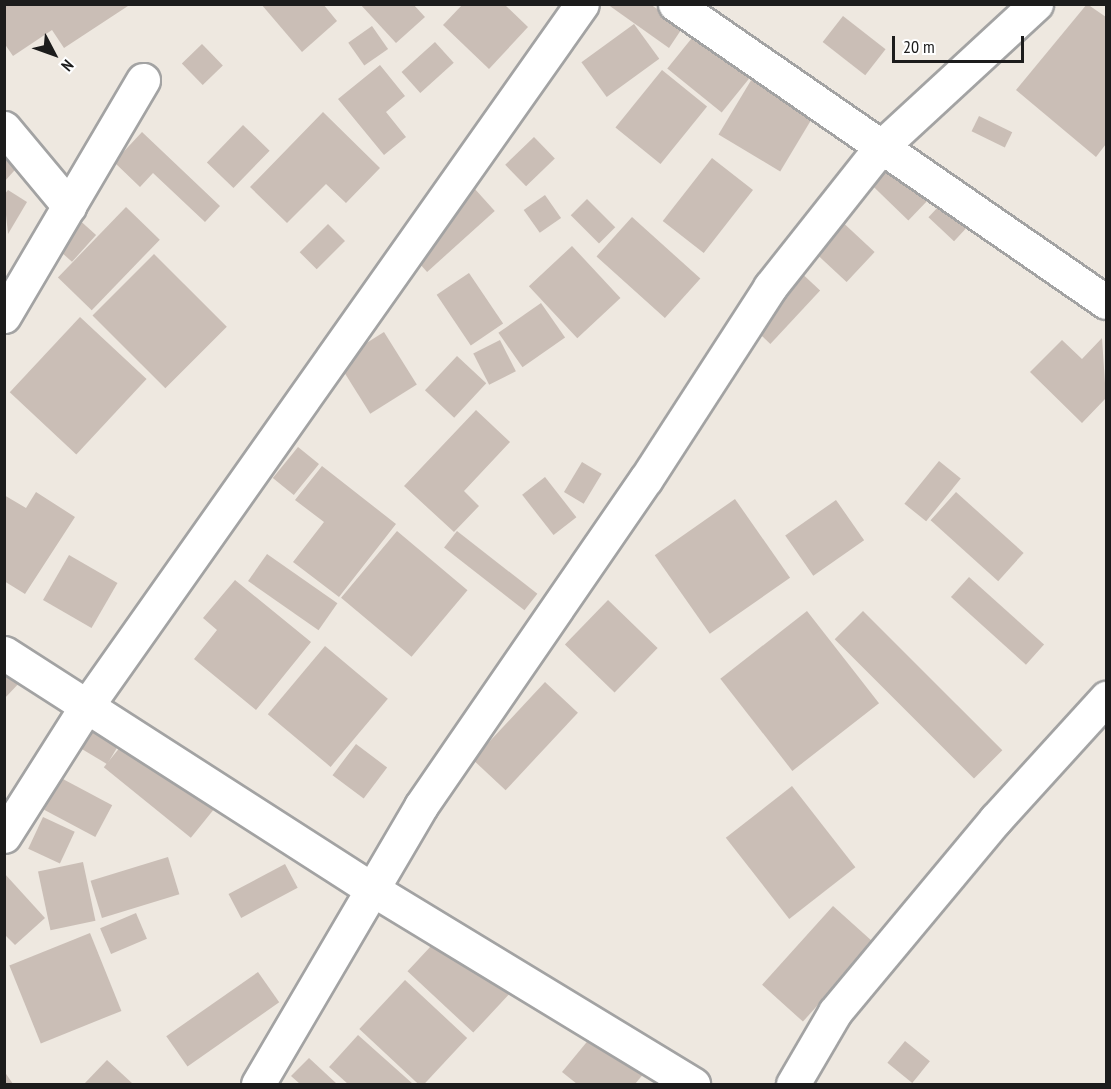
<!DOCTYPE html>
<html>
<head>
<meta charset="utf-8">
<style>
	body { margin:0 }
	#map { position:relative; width:1111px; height:1089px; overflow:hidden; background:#eee8e0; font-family:"PT Sans Narrow",sans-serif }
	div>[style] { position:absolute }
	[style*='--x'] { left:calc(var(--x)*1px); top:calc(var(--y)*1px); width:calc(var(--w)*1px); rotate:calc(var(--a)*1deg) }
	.building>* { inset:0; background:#cabeb6; transform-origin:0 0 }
	.roads { filter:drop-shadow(2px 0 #a3a3a3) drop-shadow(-2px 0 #a3a3a3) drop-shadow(0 2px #a3a3a3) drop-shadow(0 -2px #a3a3a3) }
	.minor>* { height:33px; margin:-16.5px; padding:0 16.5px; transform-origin:16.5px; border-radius:16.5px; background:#fff }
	span { translate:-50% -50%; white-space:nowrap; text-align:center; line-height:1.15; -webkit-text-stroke:4.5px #fff; paint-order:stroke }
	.frame { position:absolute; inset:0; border:6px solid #1c1c1c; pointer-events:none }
	.north { position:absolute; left:24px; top:24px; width:60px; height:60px; -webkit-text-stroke:4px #fff; paint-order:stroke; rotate:131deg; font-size:16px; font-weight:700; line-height:24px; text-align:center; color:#1c1c1c }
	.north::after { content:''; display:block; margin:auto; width:21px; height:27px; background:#1c1c1c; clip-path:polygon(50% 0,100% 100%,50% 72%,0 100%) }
	.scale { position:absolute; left:892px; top:36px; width:132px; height:27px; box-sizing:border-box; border:3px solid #1c1c1c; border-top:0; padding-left:8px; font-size:18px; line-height:21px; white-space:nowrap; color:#1c1c1c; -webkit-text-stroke:4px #fff; paint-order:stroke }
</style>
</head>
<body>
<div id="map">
	<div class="building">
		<i style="clip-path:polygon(4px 4px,131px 4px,64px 48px,52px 30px,13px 56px,4px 43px)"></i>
		<i style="clip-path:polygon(261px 4px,323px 4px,337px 21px,302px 52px)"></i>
		<i style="clip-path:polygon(360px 4px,413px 4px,425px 17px,396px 43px)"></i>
		<i style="clip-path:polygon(463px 4px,504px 4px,528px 27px,489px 69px,443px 25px)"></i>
		<i style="clip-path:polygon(607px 4px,650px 4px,683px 27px,669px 48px)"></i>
		<i style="clip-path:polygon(1087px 4px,1106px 17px,1106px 144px,1096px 157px,1016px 90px)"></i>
		<i style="left:843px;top:16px;width:54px;height:33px;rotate:38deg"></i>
		<i style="left:634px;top:24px;width:43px;height:65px;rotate:54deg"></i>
		<i style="left:372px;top:26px;width:28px;height:29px;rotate:55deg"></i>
		<i style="left:700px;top:28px;width:70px;height:52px;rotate:39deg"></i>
		<i style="left:435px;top:42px;width:28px;height:45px;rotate:48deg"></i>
		<i style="left:202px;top:44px;width:30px;height:28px;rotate:46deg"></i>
		<i style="clip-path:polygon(380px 65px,405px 96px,386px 112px,406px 137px,384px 155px,338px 99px)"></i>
		<i style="left:662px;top:70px;width:58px;height:74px;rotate:39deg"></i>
		<i style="left:753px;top:77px;width:72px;height:67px;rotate:31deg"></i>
		<i style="clip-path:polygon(323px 112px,380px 168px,346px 203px,326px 184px,287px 223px,250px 187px)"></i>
		<i style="left:979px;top:116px;width:37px;height:17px;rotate:26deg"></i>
		<i style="left:243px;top:125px;width:37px;height:52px;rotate:44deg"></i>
		<i style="clip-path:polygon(142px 132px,220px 206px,205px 222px,153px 173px,140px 187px,114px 162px)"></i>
		<i style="left:534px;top:137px;width:30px;height:40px;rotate:46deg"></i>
		<i style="clip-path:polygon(4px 144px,23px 161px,4px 182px)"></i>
		<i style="left:895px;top:145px;width:62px;height:45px;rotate:44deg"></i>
		<i style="left:712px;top:158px;width:52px;height:80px;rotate:38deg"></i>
		<i style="left:474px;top:188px;width:31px;height:91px;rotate:48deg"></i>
		<i style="clip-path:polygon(8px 190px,27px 202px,8px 234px,4px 195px)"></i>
		<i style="left:953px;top:191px;width:35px;height:36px;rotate:43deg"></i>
		<i style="left:545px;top:195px;width:28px;height:26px;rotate:55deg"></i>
		<i style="left:587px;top:199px;width:40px;height:23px;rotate:45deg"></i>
		<i style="left:126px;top:207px;width:47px;height:98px;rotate:44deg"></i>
		<i style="left:76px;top:217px;width:27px;height:36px;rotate:42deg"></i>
		<i style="left:632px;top:217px;width:92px;height:53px;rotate:42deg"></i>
		<i style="left:838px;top:218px;width:50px;height:41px;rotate:43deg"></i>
		<i style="left:328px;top:224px;width:24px;height:40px;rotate:45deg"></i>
		<i style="left:572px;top:246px;width:71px;height:59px;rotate:47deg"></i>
		<i style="left:154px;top:254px;width:103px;height:87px;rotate:45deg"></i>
		<i style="left:796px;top:268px;width:33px;height:73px;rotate:43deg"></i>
		<i style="left:469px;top:273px;width:61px;height:39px;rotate:56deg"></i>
		<i style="left:541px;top:303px;width:42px;height:52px;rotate:55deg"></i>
		<i style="left:80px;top:317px;width:91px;height:103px;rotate:43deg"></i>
		<i style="left:384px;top:332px;width:62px;height:55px;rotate:58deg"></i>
		<i style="clip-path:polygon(1102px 338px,1106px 398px,1082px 423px,1030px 372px,1062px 340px,1082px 359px)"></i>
		<i style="left:500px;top:340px;width:35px;height:30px;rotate:63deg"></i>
		<i style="left:457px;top:356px;width:40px;height:47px;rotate:43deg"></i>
		<i style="clip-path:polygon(476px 410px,510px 442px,464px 491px,479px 506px,454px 532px,404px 486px)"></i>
		<i style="left:298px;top:447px;width:27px;height:40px;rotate:39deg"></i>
		<i style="left:939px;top:461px;width:28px;height:55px;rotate:39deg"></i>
		<i style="left:582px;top:462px;width:23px;height:35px;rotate:31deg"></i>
		<i style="clip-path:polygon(322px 466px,396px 524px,339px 597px,293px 562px,324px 522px,295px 500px)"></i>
		<i style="left:545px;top:477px;width:51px;height:29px;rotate:52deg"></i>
		<i style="clip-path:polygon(36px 492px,75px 517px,25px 594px,4px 581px,4px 495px,26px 508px)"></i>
		<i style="left:956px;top:492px;width:91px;height:38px;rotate:42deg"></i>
		<i style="left:735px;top:499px;width:96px;height:98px;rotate:55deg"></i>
		<i style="left:836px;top:500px;width:49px;height:62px;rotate:55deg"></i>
		<i style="left:397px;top:531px;width:92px;height:87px;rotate:40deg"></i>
		<i style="left:457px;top:531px;width:102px;height:21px;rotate:38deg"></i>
		<i style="left:267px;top:554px;width:86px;height:33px;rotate:35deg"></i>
		<i style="left:69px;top:555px;width:56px;height:52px;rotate:30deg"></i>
		<i style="left:969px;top:577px;width:101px;height:27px;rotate:42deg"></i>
		<i style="clip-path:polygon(235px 580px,311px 642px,256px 710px,194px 659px,217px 630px,203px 618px)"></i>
		<i style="left:608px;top:600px;width:69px;height:62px;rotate:44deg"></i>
		<i style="left:807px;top:611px;width:117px;height:110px;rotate:52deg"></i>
		<i style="left:863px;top:611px;width:197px;height:40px;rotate:45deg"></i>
		<i style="left:325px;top:646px;width:82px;height:89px;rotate:40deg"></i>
		<i style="clip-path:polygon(4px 663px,22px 680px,4px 699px)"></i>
		<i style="left:545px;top:682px;width:45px;height:106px;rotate:43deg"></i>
		<i style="left:100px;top:712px;width:33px;height:41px;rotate:31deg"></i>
		<i style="left:134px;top:730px;width:112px;height:48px;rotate:39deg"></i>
		<i style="left:356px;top:744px;width:39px;height:39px;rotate:37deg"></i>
		<i style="left:61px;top:778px;width:58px;height:36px;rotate:28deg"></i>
		<i style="left:792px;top:786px;width:103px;height:84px;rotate:52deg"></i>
		<i style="left:43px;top:817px;width:35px;height:35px;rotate:25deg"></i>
		<i style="left:168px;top:857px;width:39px;height:81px;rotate:73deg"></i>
		<i style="left:83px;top:862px;width:60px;height:46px;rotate:78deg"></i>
		<i style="left:285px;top:864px;width:27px;height:64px;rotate:62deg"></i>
		<i style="clip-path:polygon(4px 873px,45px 918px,15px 945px,4px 934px)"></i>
		<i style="left:833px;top:906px;width:55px;height:106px;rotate:42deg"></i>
		<i style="left:136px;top:913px;width:28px;height:39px;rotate:67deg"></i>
		<i style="left:445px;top:931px;width:90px;height:55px;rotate:43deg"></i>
		<i style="left:90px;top:933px;width:84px;height:87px;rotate:68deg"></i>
		<i style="left:258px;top:972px;width:37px;height:112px;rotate:55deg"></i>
		<i style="left:405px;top:980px;width:85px;height:67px;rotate:43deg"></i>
		<i style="clip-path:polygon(600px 1026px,650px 1066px,635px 1084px,577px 1084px,562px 1072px)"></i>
		<i style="clip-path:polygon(358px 1035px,413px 1084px,348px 1084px,329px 1067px)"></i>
		<i style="left:905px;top:1041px;width:32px;height:28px;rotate:39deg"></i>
		<i style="clip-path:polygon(309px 1058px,337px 1084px,300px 1084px,291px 1076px)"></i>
		<i style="clip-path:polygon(107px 1060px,133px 1084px,84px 1084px)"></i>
		<i style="clip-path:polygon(4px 1071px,13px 1084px,4px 1084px)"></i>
	</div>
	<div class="roads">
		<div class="minor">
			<i style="--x:675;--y:4;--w:524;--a:34.66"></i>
			<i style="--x:4;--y:128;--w:102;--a:50.2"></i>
			<i style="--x:4;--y:316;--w:274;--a:-59.5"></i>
			<i style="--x:4;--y:653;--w:437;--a:32.7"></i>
			<i style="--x:372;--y:889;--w:376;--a:31.3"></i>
			<i style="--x:4;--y:836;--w:153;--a:-57.6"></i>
			<i style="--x:86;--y:707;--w:860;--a:-54.8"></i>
			<i style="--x:258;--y:1084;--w:322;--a:-59.6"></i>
			<i style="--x:421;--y:806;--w:397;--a:-55.5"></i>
			<i style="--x:646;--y:479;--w:229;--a:-57.1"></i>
			<i style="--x:770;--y:287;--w:179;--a:-51.6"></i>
			<i style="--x:881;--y:147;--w:211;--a:-42.7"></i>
			<i style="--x:793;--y:1084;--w:83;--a:-59.7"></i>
			<i style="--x:835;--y:1012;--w:251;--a:-50.2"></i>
			<i style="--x:996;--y:819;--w:164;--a:-47.7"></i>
		</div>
	</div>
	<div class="frame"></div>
	<div class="north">N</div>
	<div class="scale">20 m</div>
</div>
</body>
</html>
